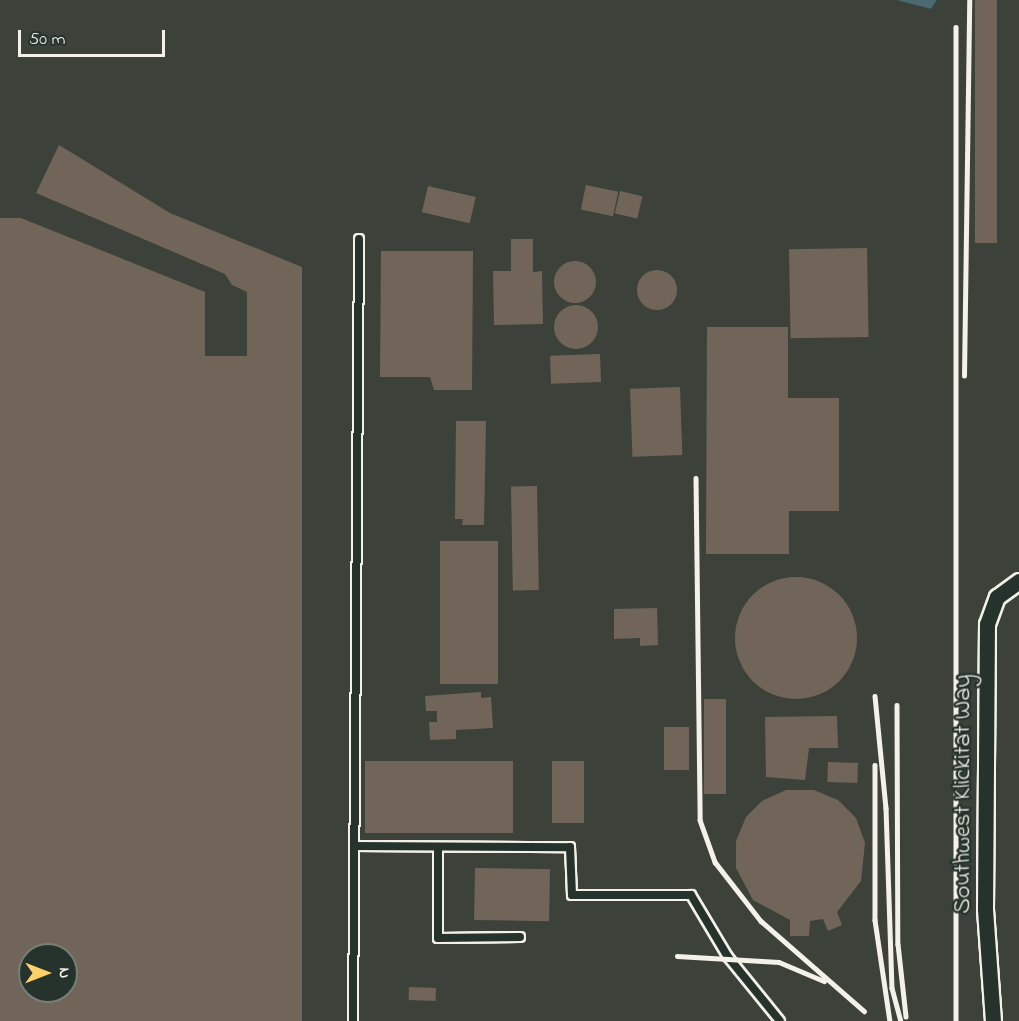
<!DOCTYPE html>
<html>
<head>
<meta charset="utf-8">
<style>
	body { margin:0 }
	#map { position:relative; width:1019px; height:1021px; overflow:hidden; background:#26332d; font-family:"Indie Flower",sans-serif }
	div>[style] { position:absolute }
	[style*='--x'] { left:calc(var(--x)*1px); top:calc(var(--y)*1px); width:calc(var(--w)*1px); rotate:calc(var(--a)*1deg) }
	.built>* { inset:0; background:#3c423a }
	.water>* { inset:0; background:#4a6971 }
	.building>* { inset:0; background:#71655a; transform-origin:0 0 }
	.round { border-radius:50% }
	.roads { filter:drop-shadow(2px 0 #f4f1e8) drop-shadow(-2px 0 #f4f1e8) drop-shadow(0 2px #f4f1e8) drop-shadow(0 -2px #f4f1e8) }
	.service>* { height:8px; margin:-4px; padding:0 4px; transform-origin:4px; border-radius:4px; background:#26332d }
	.minor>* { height:15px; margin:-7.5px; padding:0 7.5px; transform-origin:7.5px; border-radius:7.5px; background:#26332d }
	.rail>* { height:4.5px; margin:-2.25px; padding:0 2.25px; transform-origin:2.25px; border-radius:2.25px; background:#f4f1e8 }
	span { translate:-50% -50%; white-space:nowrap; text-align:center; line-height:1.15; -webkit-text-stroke:5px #26332d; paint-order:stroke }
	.street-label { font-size:24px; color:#f4f1e8 }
	.north { position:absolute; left:18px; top:943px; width:60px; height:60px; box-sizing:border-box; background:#26332d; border:2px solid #787f78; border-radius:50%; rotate:90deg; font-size:16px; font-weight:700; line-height:24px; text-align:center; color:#f4f1e8 }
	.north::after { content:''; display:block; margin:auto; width:21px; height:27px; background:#ffd166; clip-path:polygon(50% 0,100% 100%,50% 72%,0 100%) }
	.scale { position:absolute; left:18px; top:30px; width:147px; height:27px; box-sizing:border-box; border:3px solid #f4f1e8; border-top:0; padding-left:8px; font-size:18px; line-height:21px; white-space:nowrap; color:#f4f1e8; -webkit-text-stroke:4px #26332d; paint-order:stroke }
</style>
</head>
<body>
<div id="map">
	<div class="built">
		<i style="clip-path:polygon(evenodd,0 0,896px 0,931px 9px,937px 0,1019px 0,1019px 1021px,0 1021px,0 0,30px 955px,66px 955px,66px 991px,30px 991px,30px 955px)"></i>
	</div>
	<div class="water">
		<i style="clip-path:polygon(896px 0,937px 0,931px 9px)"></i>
	</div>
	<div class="building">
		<i style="left:975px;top:0;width:22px;height:243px"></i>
		<i style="clip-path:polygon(evenodd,59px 145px,170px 213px,302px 267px,302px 1021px,0 1021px,0 218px,21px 218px,205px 292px,205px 356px,247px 356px,247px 292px,232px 285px,225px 274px,36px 193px,59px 145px,30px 955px,66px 955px,66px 991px,30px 991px,30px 955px)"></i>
		<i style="left:586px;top:185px;width:33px;height:25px;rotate:12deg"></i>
		<i style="left:428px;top:186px;width:49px;height:27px;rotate:13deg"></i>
		<i style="left:620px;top:191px;width:23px;height:23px;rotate:13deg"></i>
		<i style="clip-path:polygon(511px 239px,533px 239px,533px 272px,542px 271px,543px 324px,494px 325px,493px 271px,511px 271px)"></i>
		<i style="left:867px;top:248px;width:89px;height:78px;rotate:89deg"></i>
		<i style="clip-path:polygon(381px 251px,473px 251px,472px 390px,434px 390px,430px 377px,380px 377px)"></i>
		<i class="round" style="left:554px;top:261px;width:42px;height:42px"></i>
		<i class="round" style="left:637px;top:270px;width:40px;height:40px"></i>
		<i class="round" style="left:554px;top:305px;width:44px;height:44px"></i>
		<i style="clip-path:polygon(707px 327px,788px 327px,788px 398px,839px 398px,839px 511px,789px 511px,789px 554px,706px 554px)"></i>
		<i style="left:600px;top:354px;width:28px;height:50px;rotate:88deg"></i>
		<i style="left:680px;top:387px;width:68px;height:50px;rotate:88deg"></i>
		<i style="clip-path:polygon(456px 421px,486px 421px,484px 525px,462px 525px,463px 519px,455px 519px)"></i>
		<i style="left:537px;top:486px;width:104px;height:26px;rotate:89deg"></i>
		<i style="left:440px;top:541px;width:58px;height:143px"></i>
		<i class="round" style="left:735px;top:577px;width:122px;height:122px"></i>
		<i style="clip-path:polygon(657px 608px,658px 645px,640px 646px,640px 638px,614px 639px,614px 609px)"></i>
		<i style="clip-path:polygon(481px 692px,481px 698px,491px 697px,493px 728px,456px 730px,456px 739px,430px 740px,429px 722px,437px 722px,437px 711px,426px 711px,425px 696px)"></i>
		<i style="left:704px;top:699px;width:22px;height:95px"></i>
		<i style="clip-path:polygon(837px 716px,838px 748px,809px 748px,805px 780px,766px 777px,765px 717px)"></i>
		<i style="left:664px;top:727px;width:25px;height:43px"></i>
		<i style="left:513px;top:761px;width:72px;height:148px;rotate:90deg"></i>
		<i style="left:552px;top:761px;width:32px;height:62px"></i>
		<i style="left:828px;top:762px;width:30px;height:20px;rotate:2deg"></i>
		<i style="clip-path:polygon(786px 790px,814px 790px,838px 800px,856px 818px,865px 843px,861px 881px,837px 912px,842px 925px,828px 931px,823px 919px,810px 921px,809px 936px,790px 936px,790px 920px,753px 900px,736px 868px,736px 841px,746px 817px,762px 801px)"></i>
		<i style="left:475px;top:868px;width:75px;height:52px;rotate:1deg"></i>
		<i style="left:409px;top:987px;width:27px;height:13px;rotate:2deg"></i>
	</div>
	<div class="roads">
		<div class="service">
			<i style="--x:356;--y:846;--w:214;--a:0.3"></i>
			<i style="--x:570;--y:847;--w:48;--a:87.6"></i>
			<i style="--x:572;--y:895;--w:119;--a:0"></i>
			<i style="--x:691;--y:895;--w:72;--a:59.2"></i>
			<i style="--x:728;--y:957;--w:82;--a:50.9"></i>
			<i style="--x:438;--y:847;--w:91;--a:90"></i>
			<i style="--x:438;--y:938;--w:82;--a:-0.7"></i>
			<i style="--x:353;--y:1021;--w:782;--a:-89.56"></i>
		</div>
		<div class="minor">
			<i style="--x:993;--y:1021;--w:112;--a:-94.1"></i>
			<i style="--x:985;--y:909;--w:285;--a:-89.6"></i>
			<i style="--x:987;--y:624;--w:29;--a:-70"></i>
			<i style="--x:997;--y:597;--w:27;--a:-36"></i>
		</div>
	</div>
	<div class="rail">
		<i style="--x:956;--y:27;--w:994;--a:90"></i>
		<i style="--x:964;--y:376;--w:375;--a:-89.2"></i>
		<i style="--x:696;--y:478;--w:342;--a:89.3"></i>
		<i style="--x:700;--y:820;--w:45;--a:70.3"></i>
		<i style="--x:715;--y:862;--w:75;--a:52.1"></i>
		<i style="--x:761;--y:921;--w:137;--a:41.1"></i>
		<i style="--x:875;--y:696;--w:113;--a:84.4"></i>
		<i style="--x:886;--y:808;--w:180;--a:88.1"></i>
		<i style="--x:892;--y:988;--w:34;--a:75"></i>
		<i style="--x:897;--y:705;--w:239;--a:89.8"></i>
		<i style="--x:898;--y:944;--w:73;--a:83.7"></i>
		<i style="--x:875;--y:765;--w:155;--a:90"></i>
		<i style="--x:875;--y:920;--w:102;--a:81.6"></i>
		<i style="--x:677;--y:956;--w:102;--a:3.4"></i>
		<i style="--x:779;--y:962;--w:49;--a:22.9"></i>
	</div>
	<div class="street-label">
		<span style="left:964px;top:794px;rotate:-90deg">Southwest Klickitat Way</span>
	</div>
	<div class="north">N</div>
	<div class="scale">50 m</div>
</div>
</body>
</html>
